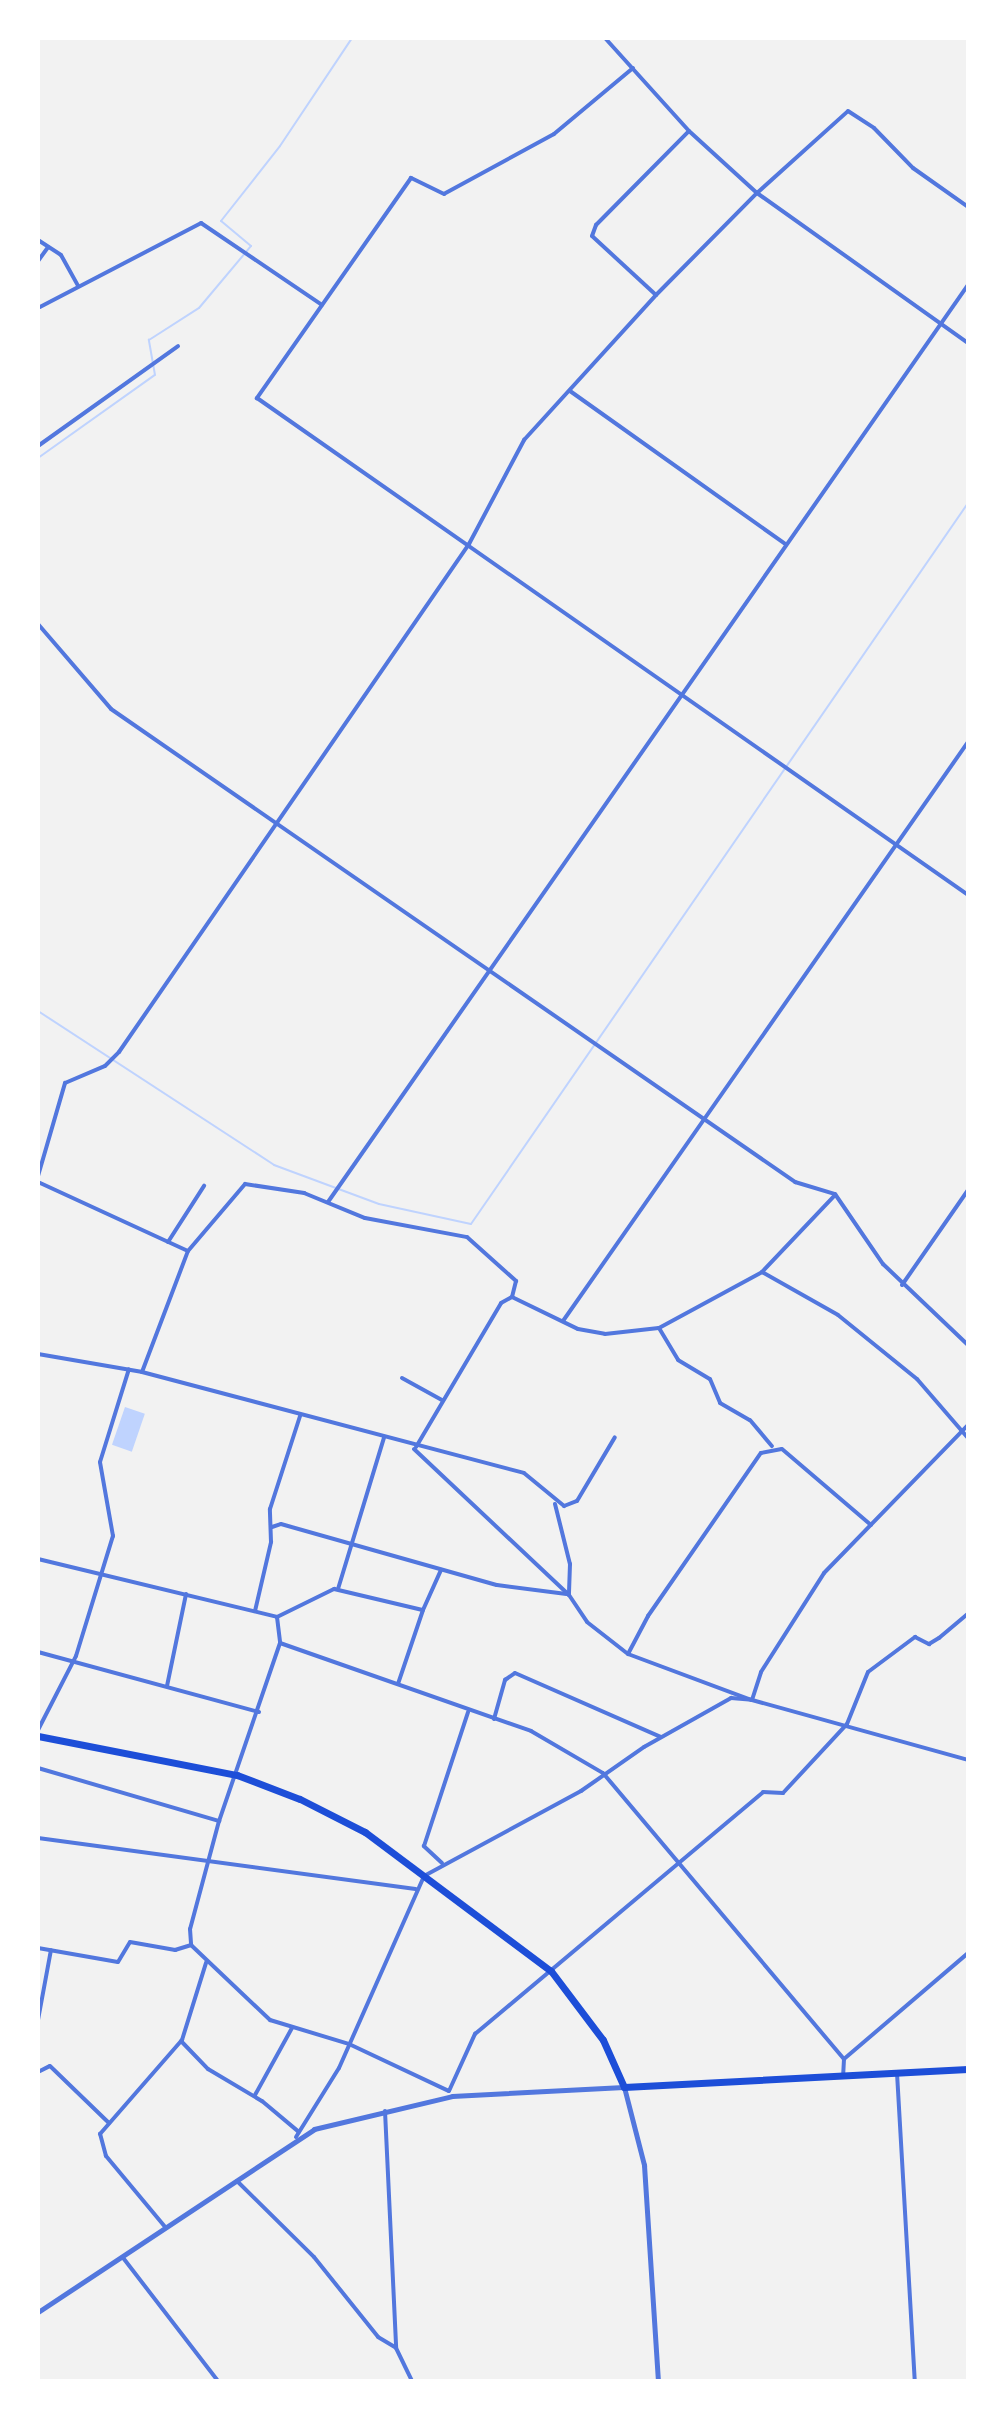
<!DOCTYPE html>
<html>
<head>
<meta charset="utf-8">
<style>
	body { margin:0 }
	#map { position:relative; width:1006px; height:2419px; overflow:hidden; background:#f2f2f2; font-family:Literata,serif }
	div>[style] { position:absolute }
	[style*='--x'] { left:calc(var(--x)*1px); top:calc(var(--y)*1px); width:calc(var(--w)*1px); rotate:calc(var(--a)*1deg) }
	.water>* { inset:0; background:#bfd3fe; transform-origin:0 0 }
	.stream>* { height:2px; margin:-1px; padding:0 1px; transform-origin:1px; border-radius:1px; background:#bfd3fe }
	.minor>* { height:4px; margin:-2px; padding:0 2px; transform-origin:2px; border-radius:2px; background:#5277de }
	.tertiary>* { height:5px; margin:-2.5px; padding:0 2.5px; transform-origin:2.5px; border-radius:2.5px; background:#5277de }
	.primary>* { height:7px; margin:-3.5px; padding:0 3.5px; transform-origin:3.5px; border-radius:3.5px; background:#1d4ed8 }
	span { translate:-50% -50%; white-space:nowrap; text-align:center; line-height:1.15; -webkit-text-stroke:8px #fff; paint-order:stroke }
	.frame { position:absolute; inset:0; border:40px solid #fff; pointer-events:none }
</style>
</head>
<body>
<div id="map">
	<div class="water">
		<i style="left:125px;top:1407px;width:21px;height:40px;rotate:19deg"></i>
	</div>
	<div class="stream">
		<i style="--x:38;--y:458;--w:143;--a:-35.4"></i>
		<i style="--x:155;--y:375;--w:36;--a:-100"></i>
		<i style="--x:149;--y:340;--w:59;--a:-32.6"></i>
		<i style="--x:199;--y:308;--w:81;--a:-50"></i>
		<i style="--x:251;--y:246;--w:39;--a:-140"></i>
		<i style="--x:221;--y:221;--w:95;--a:-51.8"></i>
		<i style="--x:280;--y:146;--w:130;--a:-56.3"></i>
		<i style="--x:38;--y:1011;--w:282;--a:33.1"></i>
		<i style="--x:274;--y:1165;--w:112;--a:20.4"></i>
		<i style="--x:379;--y:1204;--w:94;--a:12.3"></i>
		<i style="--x:471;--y:1224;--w:876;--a:-55.42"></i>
	</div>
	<div class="minor">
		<i style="--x:605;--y:38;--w:125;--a:47.9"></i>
		<i style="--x:689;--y:131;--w:92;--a:42.4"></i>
		<i style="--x:757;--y:193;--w:259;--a:35.4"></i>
		<i style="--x:633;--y:68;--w:103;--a:140.1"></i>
		<i style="--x:554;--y:134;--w:125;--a:151.4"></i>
		<i style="--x:444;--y:194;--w:37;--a:-154"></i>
		<i style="--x:411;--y:178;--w:269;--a:125"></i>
		<i style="--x:257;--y:398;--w:867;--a:34.95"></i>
		<i style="--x:38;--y:240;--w:27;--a:33"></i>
		<i style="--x:61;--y:255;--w:35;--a:61"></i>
		<i style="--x:38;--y:261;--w:17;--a:-54"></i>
		<i style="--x:656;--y:295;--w:87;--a:-137.3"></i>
		<i style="--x:592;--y:236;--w:12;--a:-70"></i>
		<i style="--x:596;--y:225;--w:132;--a:-45.3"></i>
		<i style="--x:38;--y:308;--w:184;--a:-27.5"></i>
		<i style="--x:201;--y:223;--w:146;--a:34.1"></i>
		<i style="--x:570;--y:391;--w:264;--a:35.4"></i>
		<i style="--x:38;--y:446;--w:172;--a:-35.5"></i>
		<i style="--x:38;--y:624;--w:112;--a:49.3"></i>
		<i style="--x:111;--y:709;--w:832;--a:34.66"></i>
		<i style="--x:795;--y:1182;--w:42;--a:16.7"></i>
		<i style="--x:835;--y:1194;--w:85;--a:55.6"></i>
		<i style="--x:883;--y:1264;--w:117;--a:43.6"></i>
		<i style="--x:38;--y:1176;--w:97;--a:-73.8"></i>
		<i style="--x:65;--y:1083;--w:43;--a:-23"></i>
		<i style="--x:105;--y:1066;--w:20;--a:-45"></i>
		<i style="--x:119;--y:1052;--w:617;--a:-55.43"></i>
		<i style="--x:469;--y:544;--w:118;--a:-62.1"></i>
		<i style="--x:524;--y:440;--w:196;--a:-47.7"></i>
		<i style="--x:656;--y:295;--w:144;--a:-45.3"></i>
		<i style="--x:757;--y:193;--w:122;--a:-42"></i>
		<i style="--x:848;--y:111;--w:31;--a:33"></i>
		<i style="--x:874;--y:128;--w:56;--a:45.7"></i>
		<i style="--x:913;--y:168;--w:67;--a:35.3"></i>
		<i style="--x:38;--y:1182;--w:165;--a:24.7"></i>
		<i style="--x:328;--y:1202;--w:1118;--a:-55.09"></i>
		<i style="--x:168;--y:1242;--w:67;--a:-57.3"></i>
		<i style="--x:762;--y:1272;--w:87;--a:29.5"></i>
		<i style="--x:838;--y:1315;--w:102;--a:39"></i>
		<i style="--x:917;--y:1379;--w:78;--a:49.2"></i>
		<i style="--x:902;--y:1285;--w:116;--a:-55.2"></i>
		<i style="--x:563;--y:1321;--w:707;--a:-55.03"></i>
		<i style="--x:659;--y:1328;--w:37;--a:59"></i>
		<i style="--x:678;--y:1360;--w:37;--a:31"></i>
		<i style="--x:710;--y:1379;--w:26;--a:67"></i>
		<i style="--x:720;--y:1403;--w:34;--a:30"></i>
		<i style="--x:750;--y:1420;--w:34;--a:50"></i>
		<i style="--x:38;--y:1354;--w:106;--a:9.8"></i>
		<i style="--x:142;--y:1372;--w:395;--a:14.8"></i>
		<i style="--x:524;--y:1473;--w:52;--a:39.5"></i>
		<i style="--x:564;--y:1506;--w:14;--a:-21"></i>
		<i style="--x:577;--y:1501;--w:74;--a:-59.3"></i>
		<i style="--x:142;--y:1372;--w:129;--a:-69.2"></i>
		<i style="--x:188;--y:1251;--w:88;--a:-49.6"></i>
		<i style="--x:245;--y:1184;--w:60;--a:8.7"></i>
		<i style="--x:304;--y:1193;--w:66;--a:22.3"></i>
		<i style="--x:365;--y:1218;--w:104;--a:10.6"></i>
		<i style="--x:467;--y:1237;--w:66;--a:41.9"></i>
		<i style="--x:516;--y:1281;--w:16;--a:104"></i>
		<i style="--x:402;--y:1378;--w:46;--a:28.8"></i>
		<i style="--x:416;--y:1447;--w:167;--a:-59.4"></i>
		<i style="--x:501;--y:1303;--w:13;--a:-29"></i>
		<i style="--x:512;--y:1297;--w:73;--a:25.9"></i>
		<i style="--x:578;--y:1329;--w:27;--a:10"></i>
		<i style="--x:605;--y:1334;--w:54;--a:-6.3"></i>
		<i style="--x:659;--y:1328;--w:117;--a:-28.5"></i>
		<i style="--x:762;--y:1272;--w:106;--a:-46.5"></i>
		<i style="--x:414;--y:1449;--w:213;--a:43.3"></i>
		<i style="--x:569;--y:1595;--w:32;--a:56"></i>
		<i style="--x:587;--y:1622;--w:52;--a:38"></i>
		<i style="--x:628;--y:1654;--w:132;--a:20.4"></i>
		<i style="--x:752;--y:1700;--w:224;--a:15.5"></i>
		<i style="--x:555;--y:1504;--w:62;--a:76"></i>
		<i style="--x:570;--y:1564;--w:31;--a:92"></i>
		<i style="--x:272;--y:1527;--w:9;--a:-18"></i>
		<i style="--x:281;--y:1524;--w:224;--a:15.8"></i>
		<i style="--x:497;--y:1585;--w:70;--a:7.4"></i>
		<i style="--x:38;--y:1559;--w:246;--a:13.6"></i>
		<i style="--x:338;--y:1589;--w:158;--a:-73.1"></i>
		<i style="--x:423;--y:1610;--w:44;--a:-65.8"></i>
		<i style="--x:255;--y:1611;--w:71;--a:-76.9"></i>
		<i style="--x:271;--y:1542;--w:33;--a:-92"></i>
		<i style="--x:270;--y:1509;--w:98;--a:-72.1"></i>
		<i style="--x:277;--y:1617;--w:26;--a:83"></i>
		<i style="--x:280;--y:1643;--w:188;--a:108.9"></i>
		<i style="--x:219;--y:1821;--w:112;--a:105"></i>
		<i style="--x:190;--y:1929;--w:16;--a:86"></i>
		<i style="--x:191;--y:1945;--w:109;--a:43.5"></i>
		<i style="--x:270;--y:2020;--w:83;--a:16.9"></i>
		<i style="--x:349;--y:2044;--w:110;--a:25.2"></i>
		<i style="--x:277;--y:1617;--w:64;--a:-26.2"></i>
		<i style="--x:334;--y:1589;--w:91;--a:13.3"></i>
		<i style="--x:423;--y:1610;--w:78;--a:108.7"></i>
		<i style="--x:280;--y:1643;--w:266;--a:19.3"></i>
		<i style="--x:531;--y:1731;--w:83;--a:30.3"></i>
		<i style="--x:603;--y:1773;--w:374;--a:49.9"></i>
		<i style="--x:844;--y:2059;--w:17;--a:93"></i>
		<i style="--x:38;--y:1652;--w:229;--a:15.2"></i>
		<i style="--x:628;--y:1654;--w:43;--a:-62.2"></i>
		<i style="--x:648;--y:1616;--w:198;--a:-55.3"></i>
		<i style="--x:761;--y:1453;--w:21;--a:-11"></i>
		<i style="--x:782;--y:1449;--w:117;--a:40.5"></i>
		<i style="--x:167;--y:1686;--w:94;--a:-78.3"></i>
		<i style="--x:752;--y:1700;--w:29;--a:-72"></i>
		<i style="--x:761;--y:1672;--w:117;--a:-57.5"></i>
		<i style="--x:824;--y:1573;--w:206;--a:-45.8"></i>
		<i style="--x:494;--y:1719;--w:41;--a:-74.2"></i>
		<i style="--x:505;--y:1680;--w:12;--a:-35"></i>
		<i style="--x:515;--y:1673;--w:159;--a:23.7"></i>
		<i style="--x:38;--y:1730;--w:83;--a:-62.8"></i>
		<i style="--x:76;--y:1656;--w:126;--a:-72.9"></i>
		<i style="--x:113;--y:1536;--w:75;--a:-100"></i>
		<i style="--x:100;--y:1462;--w:97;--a:-72.7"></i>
		<i style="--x:38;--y:1768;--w:189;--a:16.3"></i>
		<i style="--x:38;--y:1838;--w:381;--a:7.7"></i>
		<i style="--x:442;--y:1863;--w:25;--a:-137"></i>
		<i style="--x:424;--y:1846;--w:141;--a:-71.8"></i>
		<i style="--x:38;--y:1948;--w:81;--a:9.9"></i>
		<i style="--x:118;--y:1962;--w:23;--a:-59"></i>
		<i style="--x:130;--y:1942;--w:46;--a:10.1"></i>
		<i style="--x:175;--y:1950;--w:17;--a:-17"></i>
		<i style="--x:38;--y:2020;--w:71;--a:-79.5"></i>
		<i style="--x:181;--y:2041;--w:39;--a:46"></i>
		<i style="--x:208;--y:2069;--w:63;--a:30.7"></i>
		<i style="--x:262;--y:2101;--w:48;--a:40"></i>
		<i style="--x:844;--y:2059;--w:163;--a:-40.5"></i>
		<i style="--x:38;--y:2072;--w:13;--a:-27"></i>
		<i style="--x:50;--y:2066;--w:82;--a:44"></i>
		<i style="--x:897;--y:2073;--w:309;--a:86.7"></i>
		<i style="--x:449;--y:2091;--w:63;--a:-65.5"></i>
		<i style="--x:475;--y:2034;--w:376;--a:-40"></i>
		<i style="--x:763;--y:1792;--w:20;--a:3"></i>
		<i style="--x:783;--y:1793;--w:94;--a:-47.2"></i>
		<i style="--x:847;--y:1724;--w:56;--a:-68"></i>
		<i style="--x:868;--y:1672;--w:59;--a:-36.7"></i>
		<i style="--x:915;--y:1637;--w:16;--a:27"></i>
		<i style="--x:929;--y:1644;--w:12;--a:-31"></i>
		<i style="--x:939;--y:1638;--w:38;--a:-40"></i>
		<i style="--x:255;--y:2095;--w:77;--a:-61.1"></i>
		<i style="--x:385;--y:2111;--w:237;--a:87.3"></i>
		<i style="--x:296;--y:2137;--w:81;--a:-58.1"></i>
		<i style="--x:339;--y:2068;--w:210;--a:-66.1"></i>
		<i style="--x:424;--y:1876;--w:179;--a:-28.4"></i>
		<i style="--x:581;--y:1791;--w:77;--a:-34.9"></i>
		<i style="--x:644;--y:1747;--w:100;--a:-29.4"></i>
		<i style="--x:731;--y:1698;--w:21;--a:5"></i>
		<i style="--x:237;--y:2181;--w:108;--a:44.6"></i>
		<i style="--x:314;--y:2257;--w:102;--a:51.3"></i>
		<i style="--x:378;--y:2337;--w:21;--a:31"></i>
		<i style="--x:396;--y:2348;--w:37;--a:64"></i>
		<i style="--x:166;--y:2228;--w:94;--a:-129.8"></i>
		<i style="--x:106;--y:2156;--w:23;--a:-105"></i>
		<i style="--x:100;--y:2134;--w:125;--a:-48.9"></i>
		<i style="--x:182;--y:2040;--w:81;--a:-72.7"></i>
		<i style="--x:124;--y:2259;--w:154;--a:52.4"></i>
	</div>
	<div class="tertiary">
		<i style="--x:38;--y:2312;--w:331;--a:-33.5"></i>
		<i style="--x:314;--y:2129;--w:142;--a:-13.4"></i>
		<i style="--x:452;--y:2096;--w:172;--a:-3"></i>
		<i style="--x:624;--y:2087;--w:81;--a:75.6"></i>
		<i style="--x:644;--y:2165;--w:216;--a:86.3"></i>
	</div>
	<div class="primary">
		<i style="--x:38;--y:1736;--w:203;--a:11.1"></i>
		<i style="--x:237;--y:1775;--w:67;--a:20.9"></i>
		<i style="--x:300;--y:1799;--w:73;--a:26.9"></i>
		<i style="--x:365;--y:1832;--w:232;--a:36.8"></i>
		<i style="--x:551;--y:1971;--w:86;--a:53"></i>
		<i style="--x:603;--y:2040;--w:51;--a:65.9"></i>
		<i style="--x:624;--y:2087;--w:344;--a:-3"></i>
	</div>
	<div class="frame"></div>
</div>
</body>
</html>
